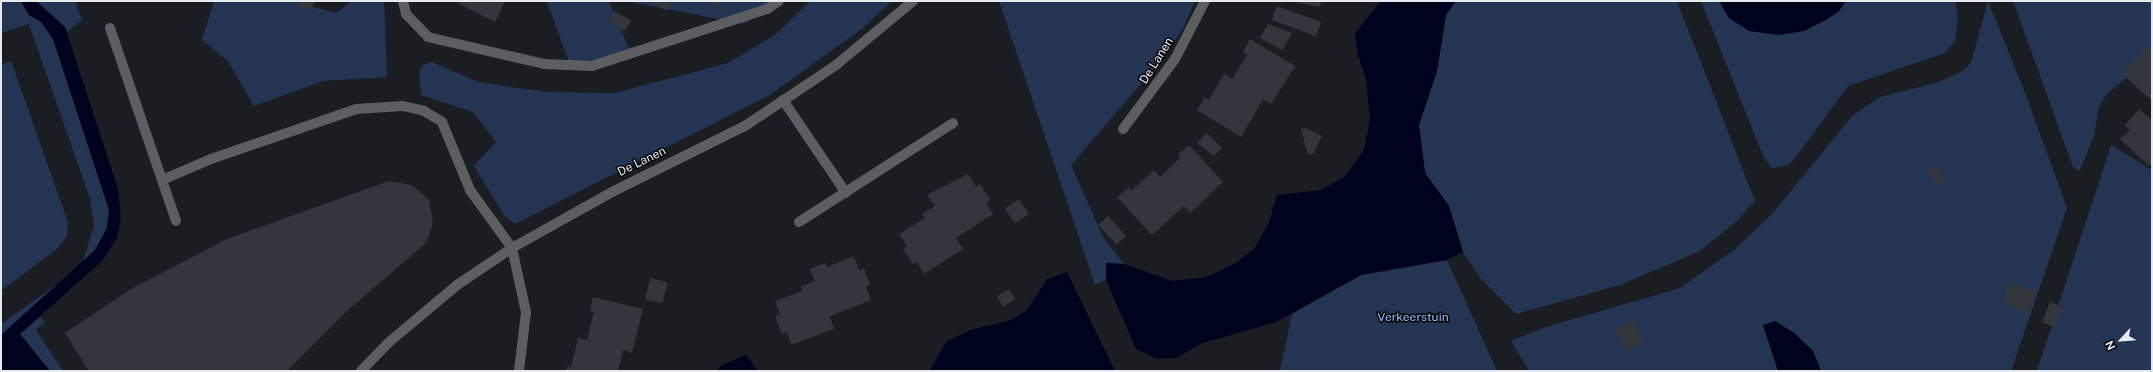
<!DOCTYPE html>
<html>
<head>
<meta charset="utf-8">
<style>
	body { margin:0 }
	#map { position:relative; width:2153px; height:372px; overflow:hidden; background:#1a1d22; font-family:"Public Sans",sans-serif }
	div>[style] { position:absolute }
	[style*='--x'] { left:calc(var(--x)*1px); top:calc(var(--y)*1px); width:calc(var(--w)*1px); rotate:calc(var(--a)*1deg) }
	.green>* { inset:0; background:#233553 }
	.water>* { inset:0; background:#00031e }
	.building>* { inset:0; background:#33363c; transform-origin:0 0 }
	.service>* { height:10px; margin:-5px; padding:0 5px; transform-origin:5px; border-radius:5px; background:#5c5e60 }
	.minor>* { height:10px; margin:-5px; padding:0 5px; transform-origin:5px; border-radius:5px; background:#5c5e60 }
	span { translate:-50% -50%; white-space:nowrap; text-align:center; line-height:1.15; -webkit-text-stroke:3px #060709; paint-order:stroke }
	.street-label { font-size:12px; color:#e7eaed }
	.park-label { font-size:12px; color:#9bbffb }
	.frame { position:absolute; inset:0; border:2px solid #e7eaed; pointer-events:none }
	.north { position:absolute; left:2101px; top:320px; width:40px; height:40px; -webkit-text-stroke:3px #060709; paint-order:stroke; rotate:244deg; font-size:11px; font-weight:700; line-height:16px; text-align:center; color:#e7eaed }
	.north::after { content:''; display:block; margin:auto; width:14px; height:18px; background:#e7eaed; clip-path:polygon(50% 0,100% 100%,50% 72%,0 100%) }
</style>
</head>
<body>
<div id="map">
	<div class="green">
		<i style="clip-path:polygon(1px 1px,21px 1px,29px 15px,41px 21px,53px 39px,105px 194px,109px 210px,107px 228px,95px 250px,83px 261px,94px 226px,90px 199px,29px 24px,1px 33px)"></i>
		<i style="clip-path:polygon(36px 1px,75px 1px,82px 20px,67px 32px,65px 27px)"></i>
		<i style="clip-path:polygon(214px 1px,291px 1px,336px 13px,352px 1px,384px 1px,387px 77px,323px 81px,254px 106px,228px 61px,202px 40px)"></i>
		<i style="clip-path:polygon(547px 1px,609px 1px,633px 58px,571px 68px)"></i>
		<i style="clip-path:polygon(625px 1px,779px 1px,744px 24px)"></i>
		<i style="clip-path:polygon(810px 1px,892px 1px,863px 28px,770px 95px,515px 224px,504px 215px,474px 166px,496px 142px,473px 112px,421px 95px,419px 71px,423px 65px,432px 62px,478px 82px,546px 92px,615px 93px,728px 63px,775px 35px)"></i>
		<i style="clip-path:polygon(999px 1px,1195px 1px,1183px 29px,1160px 62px,1071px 165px,1103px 237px,1124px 264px,1106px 263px,1106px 280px,1095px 285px)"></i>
		<i style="clip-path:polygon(1456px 1px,1677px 1px,1755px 201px,1737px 221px,1700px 251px,1620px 285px,1516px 314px,1481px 279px,1463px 252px,1449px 206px,1425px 173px,1419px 125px,1437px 71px,1446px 15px)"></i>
		<i style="clip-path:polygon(1701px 1px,1719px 1px,1729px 18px,1804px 31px,1839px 11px,1846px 1px,1955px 1px,1958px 18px,1955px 41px,1945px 53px,1848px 86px,1793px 161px,1788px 165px,1772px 168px,1764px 158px)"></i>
		<i style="clip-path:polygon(1988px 1px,2027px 98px,2067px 208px,2011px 371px,1821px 371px,1813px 351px,1794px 333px,1775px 321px,1763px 325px,1778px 371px,1529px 371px,1511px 341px,1546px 327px,1680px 288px,1734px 250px,1772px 214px,1852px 116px,1880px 97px,1936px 83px,1961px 72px,1971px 63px)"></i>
		<i style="clip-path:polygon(2013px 1px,2152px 1px,2152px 75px,2146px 72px,2125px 79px,2107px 94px,2099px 107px,2094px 135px,2080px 171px,2073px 167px)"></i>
		<i style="clip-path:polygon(11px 61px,68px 222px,67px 236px,57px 249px,1px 291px,1px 65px)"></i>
		<i style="clip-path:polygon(2111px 145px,2152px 170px,2152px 371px,2037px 371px)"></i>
		<i style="clip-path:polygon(1447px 260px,1497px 371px,1280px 371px,1292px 314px,1361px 275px)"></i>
		<i style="clip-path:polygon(63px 280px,14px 325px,1px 335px,1px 324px)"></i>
		<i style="clip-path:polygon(40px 317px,45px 322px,36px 330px,63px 371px,50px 371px,20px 334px)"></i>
	</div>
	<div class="water">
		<i style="clip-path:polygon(21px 1px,36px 1px,65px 27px,118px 189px,121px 218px,117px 238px,102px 261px,20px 334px,50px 371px,1px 371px,1px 335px,95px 250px,107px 228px,109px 210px,53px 39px,41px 22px,29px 15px)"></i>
		<i style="clip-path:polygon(1381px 1px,1456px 1px,1446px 15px,1437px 71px,1419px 125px,1425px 173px,1449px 206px,1463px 252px,1447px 260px,1361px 275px,1276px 322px,1203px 343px,1176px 358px,1157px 359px,1136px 349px,1106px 280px,1106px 263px,1124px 264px,1172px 281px,1207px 277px,1236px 263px,1254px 249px,1269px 222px,1277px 195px,1321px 190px,1344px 177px,1364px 150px,1370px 119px,1366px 79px,1358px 55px,1355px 33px)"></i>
		<i style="clip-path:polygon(1719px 1px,1846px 1px,1839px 11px,1826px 20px,1804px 31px,1778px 35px,1749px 31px,1729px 18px)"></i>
		<i style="clip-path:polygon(1067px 272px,1115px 371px,929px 371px,946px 342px,970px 330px,1011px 320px,1027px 310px,1047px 279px)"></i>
		<i style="clip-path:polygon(1775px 321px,1794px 333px,1813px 351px,1821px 371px,1778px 371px,1763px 325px)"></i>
		<i style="clip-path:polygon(746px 355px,758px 371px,716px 371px,722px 365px)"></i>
	</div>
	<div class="building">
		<i style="clip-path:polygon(299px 1px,315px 1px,309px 12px,297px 5px)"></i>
		<i style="clip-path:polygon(461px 1px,505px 1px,495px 22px,459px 4px)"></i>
		<i style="clip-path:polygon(647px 1px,673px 1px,667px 11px)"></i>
		<i style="clip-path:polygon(707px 1px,722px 1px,719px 7px)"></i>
		<i style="clip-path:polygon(1289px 1px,1321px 1px,1320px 7px)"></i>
		<i style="left:1277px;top:6px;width:47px;height:15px;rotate:20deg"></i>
		<i style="left:615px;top:11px;width:19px;height:12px;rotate:32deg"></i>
		<i style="clip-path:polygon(1268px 24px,1292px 33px,1282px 50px,1260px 38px)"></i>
		<i style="clip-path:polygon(1250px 39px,1295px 66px,1271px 104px,1263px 99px,1241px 137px,1197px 110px,1205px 97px,1209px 100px,1224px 74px,1232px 79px,1247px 55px,1243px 52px)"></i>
		<i style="clip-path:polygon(2146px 47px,2152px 53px,2152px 101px,2122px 74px)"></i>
		<i style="clip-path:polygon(2139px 109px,2152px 120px,2152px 163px,2149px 166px,2120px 139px,2130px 130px,2125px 125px)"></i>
		<i style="clip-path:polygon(1306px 128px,1322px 136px,1313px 154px,1308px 155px,1301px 129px)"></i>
		<i style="clip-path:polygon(1207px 133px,1222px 148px,1214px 156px,1197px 143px)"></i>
		<i style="clip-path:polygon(1189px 145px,1223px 182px,1190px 213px,1184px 206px,1152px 235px,1117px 197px,1129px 187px,1131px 191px,1154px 170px,1160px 177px,1180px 158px,1178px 155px)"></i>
		<i style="left:1933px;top:165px;width:19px;height:10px;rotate:43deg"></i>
		<i style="clip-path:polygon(968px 174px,976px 187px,980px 184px,990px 200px,986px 202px,993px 214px,956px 238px,963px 249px,924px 274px,917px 262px,913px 264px,903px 249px,907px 246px,899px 234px,925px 218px,922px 214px,935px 206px,927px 195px)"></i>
		<i style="clip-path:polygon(389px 181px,412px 185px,429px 200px,433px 223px,427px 242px,347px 311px,287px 371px,89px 371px,65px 333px,131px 289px,227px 239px)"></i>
		<i style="left:1019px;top:199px;width:18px;height:17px;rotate:56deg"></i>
		<i style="left:1108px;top:216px;width:27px;height:13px;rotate:48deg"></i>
		<i style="clip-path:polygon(854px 256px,859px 270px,864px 268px,870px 285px,866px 287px,871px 300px,830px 316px,834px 329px,791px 345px,787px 332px,782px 334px,775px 316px,780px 315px,775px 301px,802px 291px,801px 286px,815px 281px,810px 269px,825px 263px,827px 267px)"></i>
		<i style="left:650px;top:278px;width:18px;height:22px;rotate:13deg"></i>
		<i style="left:2010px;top:282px;width:28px;height:23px;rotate:21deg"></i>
		<i style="left:1009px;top:289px;width:12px;height:14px;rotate:59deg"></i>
		<i style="clip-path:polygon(593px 297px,643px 309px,632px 353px,623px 350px,618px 371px,566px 371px,567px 366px,571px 367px,578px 338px,587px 340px,594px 312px,590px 311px)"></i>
		<i style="left:2050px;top:302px;width:14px;height:22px;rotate:21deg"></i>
		<i style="left:1634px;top:320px;width:25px;height:21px;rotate:67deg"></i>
	</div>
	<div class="service">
		<i style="--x:110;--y:28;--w:161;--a:71.1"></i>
		<i style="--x:162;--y:180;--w:53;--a:-23.2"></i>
		<i style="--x:211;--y:159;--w:153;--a:-19"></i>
		<i style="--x:356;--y:109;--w:47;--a:-3.7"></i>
		<i style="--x:403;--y:106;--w:22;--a:13"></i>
		<i style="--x:424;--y:111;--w:21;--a:31"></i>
		<i style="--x:442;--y:122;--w:74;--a:67.6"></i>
		<i style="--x:470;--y:190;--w:72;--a:54.1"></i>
		<i style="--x:162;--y:180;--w:43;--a:71.1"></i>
	</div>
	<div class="minor">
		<i style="--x:403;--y:1;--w:13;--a:77"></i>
		<i style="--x:406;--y:14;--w:32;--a:46"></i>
		<i style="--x:428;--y:37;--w:119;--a:13.1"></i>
		<i style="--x:544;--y:64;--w:48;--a:2.4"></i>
		<i style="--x:592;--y:66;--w:136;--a:-18"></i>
		<i style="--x:721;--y:24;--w:48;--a:-18.1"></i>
		<i style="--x:767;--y:9;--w:14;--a:-34"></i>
		<i style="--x:783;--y:100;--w:112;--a:55.9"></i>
		<i style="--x:1123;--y:129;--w:87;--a:-53.4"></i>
		<i style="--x:1175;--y:59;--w:65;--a:-62.7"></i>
		<i style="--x:799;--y:222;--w:183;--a:-32.7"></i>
		<i style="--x:512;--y:248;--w:66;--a:77.7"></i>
		<i style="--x:526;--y:312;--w:59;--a:96.8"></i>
		<i style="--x:361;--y:371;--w:39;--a:-46"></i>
		<i style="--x:388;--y:343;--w:90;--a:-40"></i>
		<i style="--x:457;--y:285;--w:66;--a:-33.9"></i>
		<i style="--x:512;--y:248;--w:117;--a:-29.2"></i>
		<i style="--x:614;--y:191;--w:146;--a:-26.4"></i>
		<i style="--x:745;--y:126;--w:110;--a:-33.8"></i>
		<i style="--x:836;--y:65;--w:100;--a:-39.7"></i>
	</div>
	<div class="street-label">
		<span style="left:1157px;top:61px;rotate:-58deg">De Lanen</span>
		<span style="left:642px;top:162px;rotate:-26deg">De Lanen</span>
	</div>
	<div class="park-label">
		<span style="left:1413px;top:318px">Verkeerstuin</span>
	</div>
	<div class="frame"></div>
	<div class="north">N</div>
</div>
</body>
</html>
